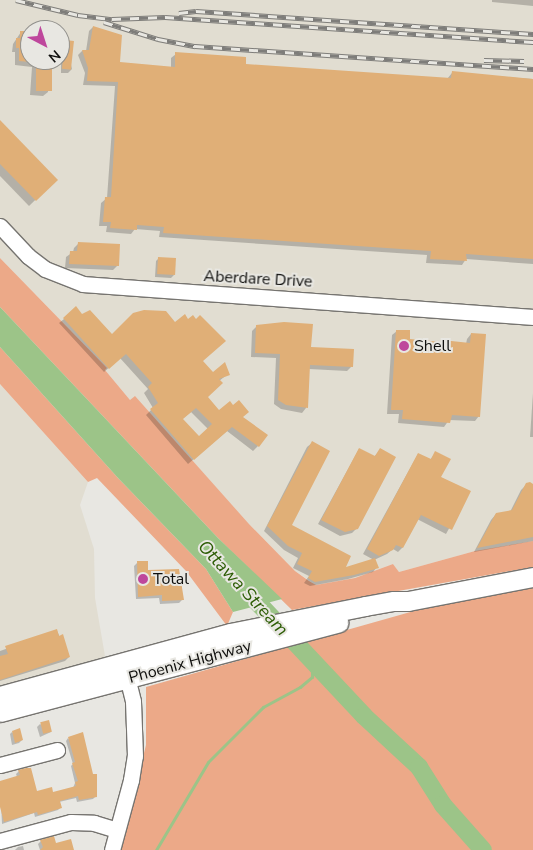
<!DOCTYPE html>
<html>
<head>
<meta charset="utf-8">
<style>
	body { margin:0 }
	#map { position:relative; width:533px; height:850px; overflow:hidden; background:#e8e7e2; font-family:"Nunito Sans",sans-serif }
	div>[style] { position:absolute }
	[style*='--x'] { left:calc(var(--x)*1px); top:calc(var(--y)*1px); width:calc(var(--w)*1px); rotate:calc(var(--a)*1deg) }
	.built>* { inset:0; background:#e1ddd1 }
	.green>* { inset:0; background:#eca988 }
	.water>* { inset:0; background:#9cc488 }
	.shadow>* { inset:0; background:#0003 }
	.stream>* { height:3px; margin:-1.5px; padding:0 1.5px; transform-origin:1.5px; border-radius:1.5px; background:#9cc488 }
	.river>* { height:18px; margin:-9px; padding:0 9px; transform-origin:9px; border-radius:9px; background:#9cc488 }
	.building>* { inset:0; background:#e0af77; transform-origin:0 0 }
	.roads { filter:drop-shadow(1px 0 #767470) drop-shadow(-1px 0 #767470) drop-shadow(0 1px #767470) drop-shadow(0 -1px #767470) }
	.minor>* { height:15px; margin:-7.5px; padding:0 7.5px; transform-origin:7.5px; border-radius:7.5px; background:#fff }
	.major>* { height:19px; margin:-9.5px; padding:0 9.5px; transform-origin:9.5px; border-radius:9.5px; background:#fff }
	.rail>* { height:5px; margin-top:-2.5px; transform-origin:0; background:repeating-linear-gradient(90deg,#e8e7e2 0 9px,#7e7d7a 0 18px); box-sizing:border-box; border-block:1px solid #7e7d7a }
	.dots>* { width:14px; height:14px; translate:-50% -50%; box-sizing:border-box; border:2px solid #e8e7e2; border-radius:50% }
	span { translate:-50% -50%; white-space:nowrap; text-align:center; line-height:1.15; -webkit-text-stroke:4px #e8e7e2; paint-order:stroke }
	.street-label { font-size:16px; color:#0e0e0c }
	.poi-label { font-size:16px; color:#0e0e0c }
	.left { translate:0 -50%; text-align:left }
	.water-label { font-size:18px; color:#2d5d05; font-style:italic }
	.north { position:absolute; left:20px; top:20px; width:50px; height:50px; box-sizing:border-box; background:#e8e7e2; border:1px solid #91908c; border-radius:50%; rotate:140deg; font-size:14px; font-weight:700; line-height:20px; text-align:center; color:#0e0e0c }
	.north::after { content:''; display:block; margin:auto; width:18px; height:22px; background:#be479c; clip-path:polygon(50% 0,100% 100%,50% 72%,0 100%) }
</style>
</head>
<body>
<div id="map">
	<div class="built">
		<i style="clip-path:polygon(evenodd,0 0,533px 0,533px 541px,475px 551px,399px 572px,393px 564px,355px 578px,316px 585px,295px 571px,249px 524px,135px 397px,130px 400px,105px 370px,107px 368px,0 258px,0 0,30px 30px,60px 30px,60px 60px,30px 60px,30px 30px)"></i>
		<i style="clip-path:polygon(0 384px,88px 482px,80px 505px,94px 549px,95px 598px,105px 656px,102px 659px,0 686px)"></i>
	</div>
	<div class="green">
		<i style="clip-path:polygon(0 258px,107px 368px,105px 370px,130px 400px,135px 396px,249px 524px,295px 571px,309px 581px,316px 585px,355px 578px,393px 564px,399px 572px,475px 551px,533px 541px,533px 567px,292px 610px,218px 538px,0 307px)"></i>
		<i style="clip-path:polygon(0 347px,118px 478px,206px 569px,233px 612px,227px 626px,186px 571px,97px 478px,88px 482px,0 384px)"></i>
		<i style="clip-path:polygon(533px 588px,533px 850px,120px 850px,146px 745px,146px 687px,421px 609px)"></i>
	</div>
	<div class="water">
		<i style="clip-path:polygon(0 307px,218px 538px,282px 599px,233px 612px,206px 569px,118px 478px,0 347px)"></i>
	</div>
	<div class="shadow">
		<i style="clip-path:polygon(492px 0,533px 0,533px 6px,492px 2px)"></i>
		<i style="clip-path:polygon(93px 27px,119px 63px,171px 68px,171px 58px,176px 54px,245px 65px,447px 79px,452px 73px,533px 79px,533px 264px,466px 259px,462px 265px,426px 263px,427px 255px,159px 237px,160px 231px,135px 229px,131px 234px,106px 232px,107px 226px,99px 226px,101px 203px,107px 198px,115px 86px,83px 85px,85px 73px,78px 55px,82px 51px,86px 51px,89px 31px)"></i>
		<i style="clip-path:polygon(21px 32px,26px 38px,30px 38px,30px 60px,51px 60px,48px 92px,43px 96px,30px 95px,32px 67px,15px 65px,15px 52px,12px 52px,13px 44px)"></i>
		<i style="clip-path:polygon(65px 41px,72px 69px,68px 73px,61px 73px,61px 46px)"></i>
		<i style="clip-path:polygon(0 122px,56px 180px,29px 206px,0 176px)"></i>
		<i style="clip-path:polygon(78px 244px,118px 265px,113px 270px,65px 268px,66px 257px,73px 252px,74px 248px)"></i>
		<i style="clip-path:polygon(159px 258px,174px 275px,171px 278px,155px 277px,156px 261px)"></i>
		<i style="clip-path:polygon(evenodd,82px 315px,112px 335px,202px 361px,213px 374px,228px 374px,219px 381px,206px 397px,219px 411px,242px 418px,258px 446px,253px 451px,227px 431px,188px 464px,146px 415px,153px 408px,144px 393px,148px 389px,120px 358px,104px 372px,59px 323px,64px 319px,82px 315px,191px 412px,208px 429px,199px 438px,182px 419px,191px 412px)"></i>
		<i style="clip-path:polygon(257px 326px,310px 348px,352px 366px,347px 371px,309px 369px,306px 408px,302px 413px,281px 409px,274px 404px,276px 358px,251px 357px,252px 331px)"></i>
		<i style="clip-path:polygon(397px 331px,409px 341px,466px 344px,467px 339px,471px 334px,479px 416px,475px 421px,449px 420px,444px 427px,398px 423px,399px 414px,387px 414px,392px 335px)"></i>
		<i style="clip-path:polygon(533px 393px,533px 437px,530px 437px)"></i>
		<i style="clip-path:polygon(312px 443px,290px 526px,344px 569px,374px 560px,363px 554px,418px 454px,430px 460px,436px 452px,440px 477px,469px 492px,446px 534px,417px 519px,402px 548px,398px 552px,393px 549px,387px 554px,374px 560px,377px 567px,373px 572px,348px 579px,310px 586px,304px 583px,309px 576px,293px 568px,298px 558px,284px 550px,264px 531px,307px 447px)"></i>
		<i style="clip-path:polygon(359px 449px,374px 457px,380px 450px,357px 528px,352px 533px,340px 536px,318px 524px)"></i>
		<i style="clip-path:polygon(527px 484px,533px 486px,533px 541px,474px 552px,491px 520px,496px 514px,510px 512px,521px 490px)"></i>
		<i style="clip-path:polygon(137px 563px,147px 571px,181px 582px,182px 600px,179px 603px,160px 604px,159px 598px,136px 599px,134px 566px)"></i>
		<i style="clip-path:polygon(57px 631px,69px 657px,65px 661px,0 681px,0 651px)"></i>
		<i style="clip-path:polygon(40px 724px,51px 732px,40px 737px,37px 727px)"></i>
		<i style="clip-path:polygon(12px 732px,22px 740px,19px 743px,12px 745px,10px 734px)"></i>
		<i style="clip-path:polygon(68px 738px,92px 775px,95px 797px,93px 799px,77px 802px,76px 798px,59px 802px,60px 808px,58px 810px,35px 817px,34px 813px,2px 824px,0 782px,17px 777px,16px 774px,19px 771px,37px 793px,52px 794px,73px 788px,75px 783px,71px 766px,73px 764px,66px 741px)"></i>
		<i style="clip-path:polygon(41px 841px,55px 845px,72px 850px,40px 850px,38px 844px)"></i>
		<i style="clip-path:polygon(23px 846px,24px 850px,15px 850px,18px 847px)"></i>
	</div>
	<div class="stream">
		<i style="--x:156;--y:850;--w:102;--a:-59.4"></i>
		<i style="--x:208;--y:762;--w:78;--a:-45"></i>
		<i style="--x:263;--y:707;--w:42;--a:-28.4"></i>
		<i style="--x:300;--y:687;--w:16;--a:-40"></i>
		<i style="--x:312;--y:677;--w:14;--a:-90"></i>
	</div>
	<div class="river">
		<i style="--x:243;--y:587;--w:177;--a:46.8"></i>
		<i style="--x:364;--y:716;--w:75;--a:42.8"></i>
		<i style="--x:419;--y:767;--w:45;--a:57.7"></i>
		<i style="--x:443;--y:805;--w:60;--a:48.4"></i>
	</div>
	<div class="building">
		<i style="clip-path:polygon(93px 26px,122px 35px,120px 62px,175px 67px,175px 52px,246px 57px,246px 64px,451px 78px,452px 71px,533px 79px,533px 259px,466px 254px,467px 261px,430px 259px,431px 251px,163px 233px,164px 227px,137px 225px,137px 230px,110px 228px,111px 222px,103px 222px,105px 197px,111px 197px,118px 82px,87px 81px,88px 68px,82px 50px,89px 50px)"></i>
		<i style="clip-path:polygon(20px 31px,28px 31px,27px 37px,30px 37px,30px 62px,19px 61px,19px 48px,16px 48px,16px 38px,20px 38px)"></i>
		<i style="left:65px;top:40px;width:9px;height:29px;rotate:6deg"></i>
		<i style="left:36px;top:60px;width:16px;height:31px"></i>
		<i style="clip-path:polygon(0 120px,58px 180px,36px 201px,0 164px)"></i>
		<i style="clip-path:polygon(78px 242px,120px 244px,119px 266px,69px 264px,70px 251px,77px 251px)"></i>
		<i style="left:158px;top:257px;width:18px;height:17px;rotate:3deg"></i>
		<i style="clip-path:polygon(evenodd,76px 306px,82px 314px,90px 310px,112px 334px,133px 313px,144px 310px,166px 311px,175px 322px,185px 314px,188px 319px,193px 315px,196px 319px,200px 315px,226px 341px,203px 361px,213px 372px,225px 362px,230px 375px,219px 379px,223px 383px,208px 397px,219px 410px,230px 401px,233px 405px,239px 400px,249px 412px,243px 417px,268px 435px,259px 447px,232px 427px,194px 460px,150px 409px,158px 403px,148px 387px,152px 383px,126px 354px,109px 369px,63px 318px,76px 306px,196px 408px,212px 424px,199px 436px,183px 419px,196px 408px)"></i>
		<i style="clip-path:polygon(284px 322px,313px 324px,311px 347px,354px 349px,353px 367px,310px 365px,308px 408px,286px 405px,278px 400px,280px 354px,255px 353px,256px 325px)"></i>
		<i style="clip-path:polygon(396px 330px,410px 330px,410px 339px,441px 342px,442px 340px,470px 343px,471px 333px,486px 334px,480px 417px,452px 415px,450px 423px,402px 419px,403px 410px,391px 410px)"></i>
		<i style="clip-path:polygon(312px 441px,330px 451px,292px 525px,351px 556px,346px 567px,375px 558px,379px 568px,354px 575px,315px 582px,308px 578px,312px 571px,297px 564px,302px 553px,288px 546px,267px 526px)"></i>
		<i style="clip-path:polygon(359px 448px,375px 456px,380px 448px,396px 457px,358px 529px,345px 532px,321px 520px)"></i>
		<i style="clip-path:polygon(435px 451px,451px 459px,441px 477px,471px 491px,452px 530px,421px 515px,403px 548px,396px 545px,393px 550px,379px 556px,367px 549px,418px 453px,431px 459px)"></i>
		<i style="clip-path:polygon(530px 482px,533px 484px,533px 537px,477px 548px,496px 513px,512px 510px,526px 483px)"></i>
		<i style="clip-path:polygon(137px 561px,148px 561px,148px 570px,179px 569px,184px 600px,162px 601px,162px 595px,138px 597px)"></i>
		<i style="clip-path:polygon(57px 629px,59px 636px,63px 634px,70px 657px,0 680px,0 656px,8px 654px,5px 646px)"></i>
		<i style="left:49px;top:720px;width:12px;height:9px;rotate:76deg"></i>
		<i style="clip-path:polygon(20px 728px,23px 740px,15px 743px,12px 731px)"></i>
		<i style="clip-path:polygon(83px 732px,93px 774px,97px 774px,97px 797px,79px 800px,78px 796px,60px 801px,62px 808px,38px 815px,37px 812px,4px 822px,0 807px,0 781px,20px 775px,18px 770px,26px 768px,31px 768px,37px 791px,52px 787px,53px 792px,76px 786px,75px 782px,78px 781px,72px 763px,75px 762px,68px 737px)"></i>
		<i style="clip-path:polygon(54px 836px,56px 843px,71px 839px,74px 850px,40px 850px,43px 847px,40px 840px)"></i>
	</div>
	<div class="roads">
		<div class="minor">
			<i style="--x:0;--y:226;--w:41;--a:47"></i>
			<i style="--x:28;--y:256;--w:21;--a:37"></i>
			<i style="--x:45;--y:269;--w:41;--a:21.5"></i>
			<i style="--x:83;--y:284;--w:451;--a:4.2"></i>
			<i style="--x:0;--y:765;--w:59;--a:-14.7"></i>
			<i style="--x:0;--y:841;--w:73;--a:-15"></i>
			<i style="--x:71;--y:822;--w:23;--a:2"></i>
			<i style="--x:94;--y:823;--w:24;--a:17"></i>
			<i style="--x:112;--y:850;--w:73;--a:-74.8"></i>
			<i style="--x:131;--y:780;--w:24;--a:-81"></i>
			<i style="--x:135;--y:756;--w:55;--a:-92.1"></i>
			<i style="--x:133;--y:701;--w:34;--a:-104"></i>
		</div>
		<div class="major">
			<i style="--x:0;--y:696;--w:238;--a:-15.3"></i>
			<i style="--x:230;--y:633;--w:138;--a:-11.3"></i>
			<i style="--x:365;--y:606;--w:29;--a:-10"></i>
			<i style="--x:394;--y:601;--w:14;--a:0"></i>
			<i style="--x:408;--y:601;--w:127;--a:-10.9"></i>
			<i style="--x:0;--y:712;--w:350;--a:-14.8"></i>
		</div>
	</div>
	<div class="rail">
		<i style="--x:16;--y:0;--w:64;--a:13.6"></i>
		<i style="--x:78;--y:15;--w:34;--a:7"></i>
		<i style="--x:112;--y:19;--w:53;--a:-2.2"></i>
		<i style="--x:165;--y:17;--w:369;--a:3.9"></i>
		<i style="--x:179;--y:13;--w:17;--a:-7"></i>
		<i style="--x:196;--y:11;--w:338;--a:3.9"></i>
		<i style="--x:104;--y:22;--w:57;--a:17.5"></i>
		<i style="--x:158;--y:39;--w:38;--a:11"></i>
		<i style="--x:195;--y:46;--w:339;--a:3.9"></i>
		<i style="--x:484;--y:60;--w:40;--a:1.4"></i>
	</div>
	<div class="dots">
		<i style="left:404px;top:346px;background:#be479c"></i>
		<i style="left:143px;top:579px;background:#be479c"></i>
	</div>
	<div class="street-label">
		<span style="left:258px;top:279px;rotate:3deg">Aberdare Drive</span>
		<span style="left:190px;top:662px;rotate:-15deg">Phoenix Highway</span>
	</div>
	<div class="poi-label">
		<span class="left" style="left:414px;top:346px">Shell</span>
		<span class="left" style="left:153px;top:579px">Total</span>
	</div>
	<div class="water-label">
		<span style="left:243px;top:588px;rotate:47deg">Ottawa Stream</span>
	</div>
	<div class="north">N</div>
</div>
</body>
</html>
